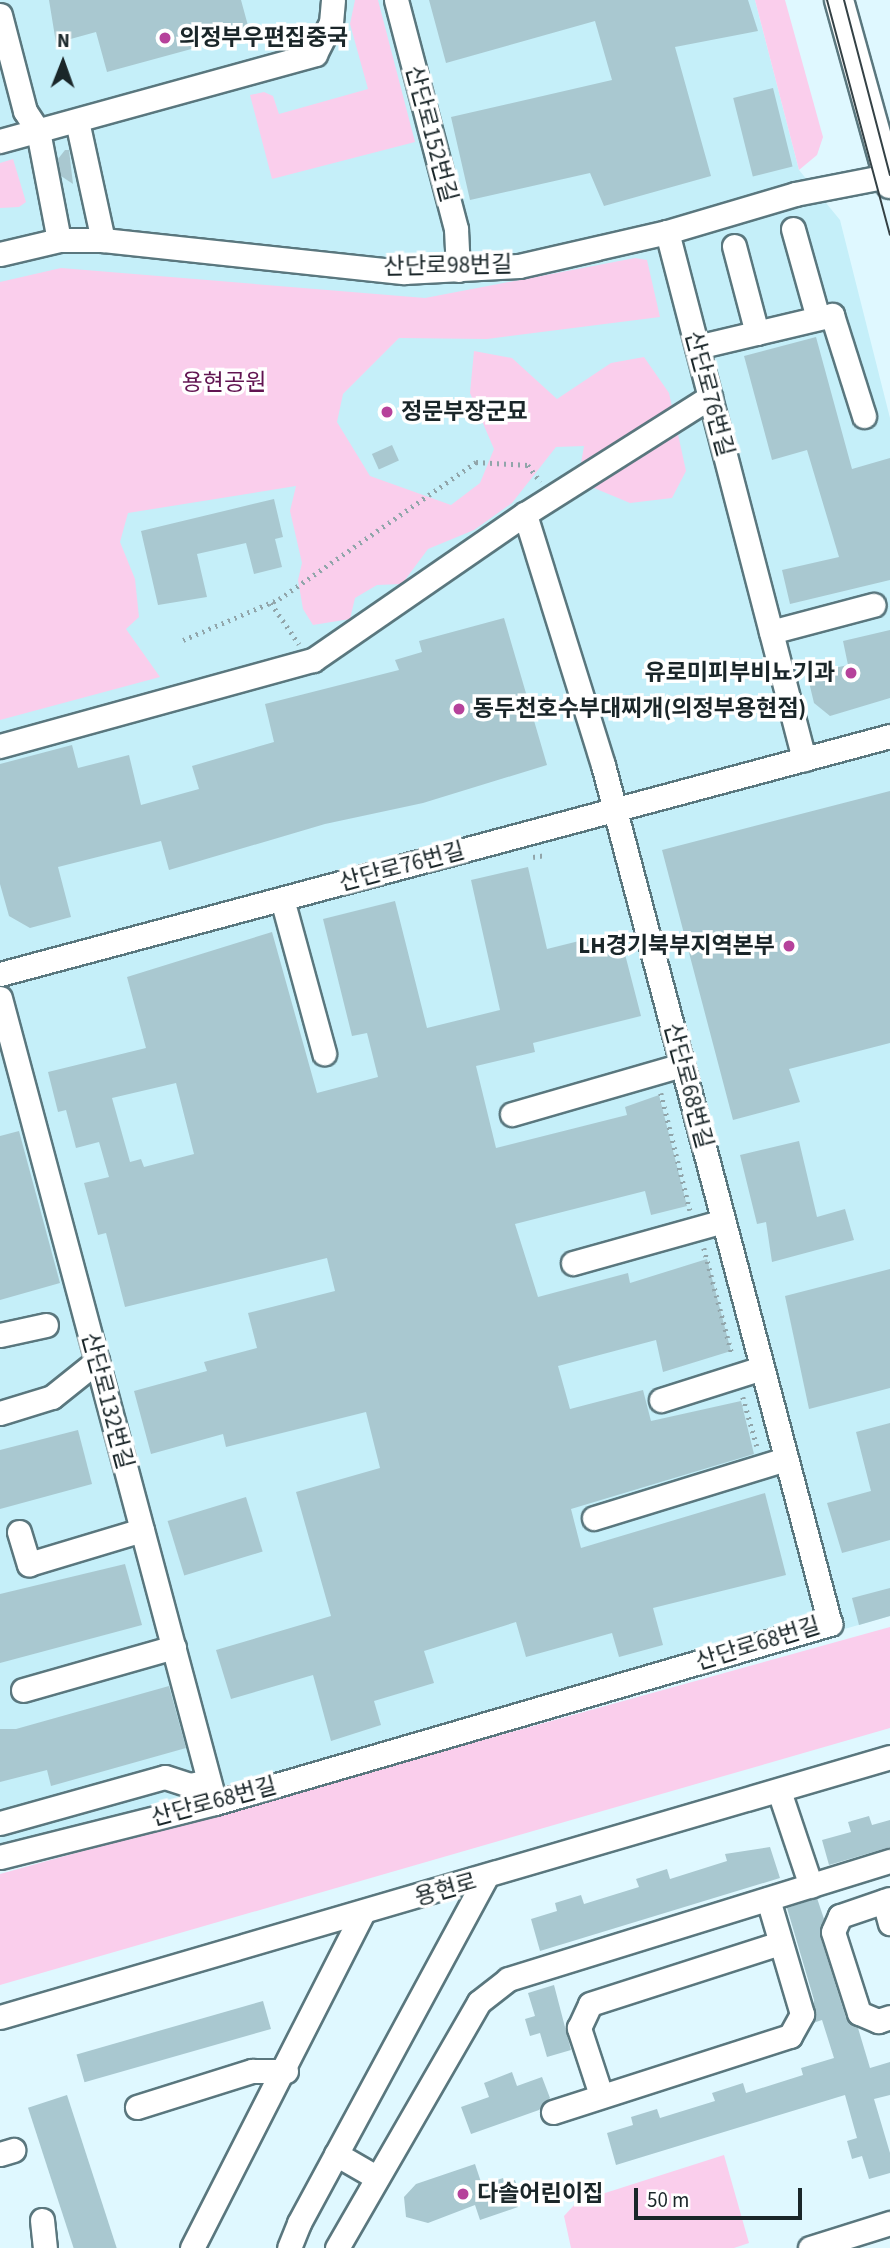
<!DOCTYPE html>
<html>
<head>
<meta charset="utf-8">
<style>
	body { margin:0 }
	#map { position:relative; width:890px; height:2248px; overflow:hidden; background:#dff8ff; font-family:"Source Sans 3","Noto Sans KR",sans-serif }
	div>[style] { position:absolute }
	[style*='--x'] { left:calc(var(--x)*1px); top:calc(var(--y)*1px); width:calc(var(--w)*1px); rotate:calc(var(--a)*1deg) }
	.built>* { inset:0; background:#c5eff9 }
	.green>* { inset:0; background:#faceec }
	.building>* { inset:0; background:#a9c8d0; transform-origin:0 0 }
	.path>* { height:4.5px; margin-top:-2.25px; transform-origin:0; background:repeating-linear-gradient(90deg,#91a5aa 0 2px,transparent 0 7px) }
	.roads { filter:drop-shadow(2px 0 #5a777e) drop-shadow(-2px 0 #5a777e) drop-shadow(0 2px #5a777e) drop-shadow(0 -2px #5a777e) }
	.minor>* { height:23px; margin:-11.5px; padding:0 11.5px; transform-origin:11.5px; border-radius:11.5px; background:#fff }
	.major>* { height:28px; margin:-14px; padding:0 14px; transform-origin:14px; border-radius:14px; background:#fff }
	.tram>* { height:2px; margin:-1px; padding:0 1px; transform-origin:1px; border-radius:1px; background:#344145 }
	.dots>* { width:19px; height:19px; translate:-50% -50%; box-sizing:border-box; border:4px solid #fff; border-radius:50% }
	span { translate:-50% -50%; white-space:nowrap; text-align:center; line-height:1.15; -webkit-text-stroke:7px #fff; paint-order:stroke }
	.poi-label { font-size:23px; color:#1a2629; font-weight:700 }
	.left { translate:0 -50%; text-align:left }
	.right { translate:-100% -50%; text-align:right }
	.street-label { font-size:23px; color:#1a2629 }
	.park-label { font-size:23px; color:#611451 }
	.north { position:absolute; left:28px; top:28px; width:70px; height:70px; -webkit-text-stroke:5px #fff; paint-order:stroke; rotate:1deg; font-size:19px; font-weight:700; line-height:28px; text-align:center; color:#1a2629 }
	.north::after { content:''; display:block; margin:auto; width:24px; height:32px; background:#1a2629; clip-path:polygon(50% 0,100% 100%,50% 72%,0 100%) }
	.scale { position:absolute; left:634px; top:2188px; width:168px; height:32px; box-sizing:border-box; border:4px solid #1a2629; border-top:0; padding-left:9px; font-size:21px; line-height:24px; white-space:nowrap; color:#1a2629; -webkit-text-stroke:5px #fff; paint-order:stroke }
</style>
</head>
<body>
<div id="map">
	<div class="built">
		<i style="clip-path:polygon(0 0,755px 0,799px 170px,840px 220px,890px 418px,890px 1616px,0 1870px)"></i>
	</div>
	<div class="green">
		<i style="clip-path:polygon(355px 0,378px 0,415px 142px,272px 179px,250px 95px,264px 92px,273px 96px,279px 114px,368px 89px,350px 24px)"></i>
		<i style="clip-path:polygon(755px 0,785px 0,823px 137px,817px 155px,799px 170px)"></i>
		<i style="clip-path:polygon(13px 159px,26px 202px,19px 207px,0 208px,0 163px)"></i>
		<i style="clip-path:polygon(635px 258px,647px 260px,660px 317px,487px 339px,399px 338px,343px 394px,337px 422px,370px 476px,451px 505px,480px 483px,494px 449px,470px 393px,474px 351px,512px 358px,557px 399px,611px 363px,644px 357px,669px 393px,686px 471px,672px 498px,630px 503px,594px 488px,580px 469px,584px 446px,556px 447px,512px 503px,474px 530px,428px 549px,402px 584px,377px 585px,355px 598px,350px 619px,313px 625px,303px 609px,298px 580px,302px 563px,290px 511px,296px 486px,128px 513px,120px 542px,135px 579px,139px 617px,126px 629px,160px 677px,0 720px,0 282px,61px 268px,425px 298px)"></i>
		<i style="clip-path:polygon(890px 1627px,890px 1728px,0 1985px,0 1874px)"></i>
		<i style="clip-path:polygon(724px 2155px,749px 2243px,734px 2248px,571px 2248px,564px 2216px,577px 2202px)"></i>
	</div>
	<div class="building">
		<i style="clip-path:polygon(49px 0,241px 0,250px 33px,107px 72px,96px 32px,56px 43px)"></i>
		<i style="clip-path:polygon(429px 0,748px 0,758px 31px,675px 47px,711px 176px,604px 206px,590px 173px,470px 200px,451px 117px,612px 80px,595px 21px,446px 63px)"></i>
		<i style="left:773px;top:88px;width:81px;height:41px;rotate:76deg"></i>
		<i style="clip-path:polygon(65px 150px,69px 150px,73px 184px,61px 176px,58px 159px)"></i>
		<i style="clip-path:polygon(816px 337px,852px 469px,890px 458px,890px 580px,790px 604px,782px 570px,839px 557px,807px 450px,772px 460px,744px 356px)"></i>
		<i style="left:392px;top:445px;width:17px;height:22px;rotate:66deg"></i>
		<i style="clip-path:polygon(274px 499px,283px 537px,275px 539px,282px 567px,254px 574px,246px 543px,197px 554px,207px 597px,158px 605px,141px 531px)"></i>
		<i style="clip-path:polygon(504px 618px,547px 765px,423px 803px,325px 824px,169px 870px,161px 841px,58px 867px,71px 917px,30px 928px,9px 916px,0 884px,0 764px,72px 745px,78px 768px,129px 755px,141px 805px,199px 789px,192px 766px,274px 742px,265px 704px,399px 670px,395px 660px,422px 652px,419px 641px)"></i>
		<i style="clip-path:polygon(890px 630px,890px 698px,830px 716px,814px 703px,807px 674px,848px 665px,843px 641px)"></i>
		<i style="clip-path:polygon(890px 791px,890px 1043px,789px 1069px,800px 1102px,733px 1120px,662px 850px)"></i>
		<i style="clip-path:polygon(evenodd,528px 867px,547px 949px,619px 931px,641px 1016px,533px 1043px,535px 1052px,476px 1066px,496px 1148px,627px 1115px,625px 1107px,659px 1095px,687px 1206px,651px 1215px,645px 1191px,515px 1224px,538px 1297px,628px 1273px,630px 1283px,707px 1259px,731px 1351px,663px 1372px,656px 1340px,558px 1366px,570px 1409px,643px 1390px,651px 1421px,741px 1401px,754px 1454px,571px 1509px,581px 1548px,765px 1493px,786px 1575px,653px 1608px,663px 1645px,619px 1657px,612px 1633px,526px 1657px,516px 1622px,424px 1651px,434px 1683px,374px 1701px,381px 1725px,331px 1741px,313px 1675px,231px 1699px,216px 1650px,331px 1616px,296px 1492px,380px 1468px,366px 1412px,226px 1447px,223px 1434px,151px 1454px,134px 1391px,207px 1371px,204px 1362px,257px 1348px,248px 1313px,335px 1291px,327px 1258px,125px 1307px,106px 1233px,98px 1235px,84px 1183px,109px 1177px,99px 1142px,76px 1148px,66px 1110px,58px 1112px,48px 1072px,146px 1048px,127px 977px,272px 932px,317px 1093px,378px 1077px,367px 1033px,352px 1036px,323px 919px,395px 901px,427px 1028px,500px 1010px,471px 880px,528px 867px,176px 1083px,194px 1154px,144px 1167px,141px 1159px,130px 1162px,112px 1098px,176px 1083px)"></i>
		<i style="clip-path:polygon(19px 1131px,60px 1283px,0 1300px,0 1136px)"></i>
		<i style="clip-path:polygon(799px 1141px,817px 1217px,845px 1209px,854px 1240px,772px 1262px,766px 1222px,757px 1224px,740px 1155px)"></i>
		<i style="clip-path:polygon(890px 1269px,890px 1388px,809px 1409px,785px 1296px)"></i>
		<i style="clip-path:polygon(890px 1423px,890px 1540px,842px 1553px,827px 1503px,871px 1491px,856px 1432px)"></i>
		<i style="clip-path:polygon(78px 1430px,92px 1484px,0 1509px,0 1450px)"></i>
		<i style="left:246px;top:1497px;width:57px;height:82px;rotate:73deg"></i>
		<i style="clip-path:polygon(125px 1564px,142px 1625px,0 1663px,0 1594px)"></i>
		<i style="clip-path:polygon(890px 1588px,890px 1616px,859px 1625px,852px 1598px)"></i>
		<i style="clip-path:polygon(169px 1686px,186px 1748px,51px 1786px,47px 1770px,0 1782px,0 1729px,16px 1729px)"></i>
		<i style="clip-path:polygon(869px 1816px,872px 1825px,890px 1820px,890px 1847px,829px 1865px,822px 1840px,851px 1832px,848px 1822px)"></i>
		<i style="clip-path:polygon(770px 1847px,780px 1878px,540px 1951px,531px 1919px,557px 1911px,555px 1903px,581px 1895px,584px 1904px,639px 1887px,636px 1879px,667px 1869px,670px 1879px,727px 1861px,725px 1854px)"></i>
		<i style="clip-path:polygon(817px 1898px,824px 1919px,820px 1936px,846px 2018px,858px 2028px,870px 2068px,890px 2062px,890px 2095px,874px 2099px,890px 2153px,890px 2173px,869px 2179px,862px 2156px,852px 2159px,847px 2141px,857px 2138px,845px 2095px,616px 2165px,607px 2133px,633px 2125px,631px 2117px,657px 2109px,660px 2118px,715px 2101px,712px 2093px,743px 2083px,746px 2093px,803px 2075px,801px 2068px,834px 2058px,822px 2020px,813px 2023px,814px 2000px,787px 1908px)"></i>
		<i style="clip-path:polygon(554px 1985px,571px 2050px,547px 2057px,540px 2033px,530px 2036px,525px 2019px,535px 2016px,528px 1993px)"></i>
		<i style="left:263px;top:2001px;width:29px;height:194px;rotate:74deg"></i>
		<i style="clip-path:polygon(512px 2072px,517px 2086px,542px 2077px,550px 2098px,539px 2110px,471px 2134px,461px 2107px,489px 2097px,484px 2083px)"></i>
		<i style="left:67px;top:2095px;width:161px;height:41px;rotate:72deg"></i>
		<i style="clip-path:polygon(475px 2164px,482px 2185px,503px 2178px,505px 2183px,515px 2180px,521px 2199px,515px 2200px,518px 2207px,480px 2220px,475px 2205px,428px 2223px,406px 2217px,404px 2197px,416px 2184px)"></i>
	</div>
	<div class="path">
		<i style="--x:271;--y:603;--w:50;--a:55.7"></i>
		<i style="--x:183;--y:640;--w:104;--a:-23.1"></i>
		<i style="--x:279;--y:599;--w:240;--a:-34.8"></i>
		<i style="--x:476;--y:462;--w:52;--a:3.3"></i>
		<i style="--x:528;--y:465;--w:21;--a:53"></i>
		<i style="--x:533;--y:857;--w:12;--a:-9"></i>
		<i style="--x:661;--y:1093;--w:121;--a:76.1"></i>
		<i style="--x:704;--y:1248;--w:110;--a:75.2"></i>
		<i style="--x:743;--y:1397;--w:51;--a:74.1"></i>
	</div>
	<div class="roads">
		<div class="minor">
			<i style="--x:396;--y:0;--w:237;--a:75.3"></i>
			<i style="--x:456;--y:229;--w:41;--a:87.2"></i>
			<i style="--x:0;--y:15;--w:99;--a:75.4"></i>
			<i style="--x:25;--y:111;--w:24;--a:57"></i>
			<i style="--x:38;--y:131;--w:111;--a:79.1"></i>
			<i style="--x:77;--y:121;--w:122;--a:77.7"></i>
			<i style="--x:0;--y:141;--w:327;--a:-15.4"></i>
			<i style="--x:315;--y:54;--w:35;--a:-63"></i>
			<i style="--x:331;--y:23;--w:23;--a:-85"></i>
			<i style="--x:793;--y:229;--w:92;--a:74.3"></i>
			<i style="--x:667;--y:232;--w:545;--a:75.43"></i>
			<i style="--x:734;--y:246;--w:90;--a:75.2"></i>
			<i style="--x:0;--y:254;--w:61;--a:-13.3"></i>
			<i style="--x:59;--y:240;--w:44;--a:0"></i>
			<i style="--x:103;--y:240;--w:303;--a:6.1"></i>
			<i style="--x:404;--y:272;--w:115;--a:-3"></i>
			<i style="--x:519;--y:266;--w:152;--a:-12.9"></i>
			<i style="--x:667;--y:232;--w:134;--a:-16.5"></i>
			<i style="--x:795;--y:194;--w:95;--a:-11"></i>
			<i style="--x:697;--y:347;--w:139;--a:-13.3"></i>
			<i style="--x:832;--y:315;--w:106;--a:72.4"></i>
			<i style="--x:771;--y:632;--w:106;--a:-14.8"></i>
			<i style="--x:0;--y:746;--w:325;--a:-15.4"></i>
			<i style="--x:313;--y:660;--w:257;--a:-34.6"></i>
			<i style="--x:525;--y:514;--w:219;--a:-32.3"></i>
			<i style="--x:282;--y:899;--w:160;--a:74.7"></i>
			<i style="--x:0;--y:974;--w:921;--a:-14.97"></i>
			<i style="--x:0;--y:998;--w:833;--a:75.05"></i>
			<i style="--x:512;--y:1114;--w:177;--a:-16.1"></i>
			<i style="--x:573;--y:1263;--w:156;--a:-15.6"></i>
			<i style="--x:0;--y:1335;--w:47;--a:-12.3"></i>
			<i style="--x:661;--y:1400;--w:106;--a:-17.6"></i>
			<i style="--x:0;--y:1413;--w:54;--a:-17.1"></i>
			<i style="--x:52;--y:1397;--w:58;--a:-38.7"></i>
			<i style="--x:594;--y:1518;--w:201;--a:-17.1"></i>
			<i style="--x:19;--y:1532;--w:34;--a:73"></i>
			<i style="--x:29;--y:1564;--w:118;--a:-16.7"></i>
			<i style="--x:23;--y:1690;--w:157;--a:-15.9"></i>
			<i style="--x:779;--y:1791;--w:100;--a:71.4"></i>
			<i style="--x:0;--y:1823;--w:171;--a:-15.6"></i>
			<i style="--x:165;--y:1777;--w:26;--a:18"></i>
			<i style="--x:190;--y:1785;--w:19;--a:-12"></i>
			<i style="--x:0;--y:1857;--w:222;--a:-14.1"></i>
			<i style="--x:215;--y:1803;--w:641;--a:-16.23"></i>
			<i style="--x:830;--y:1624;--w:888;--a:-104.8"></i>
			<i style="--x:603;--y:765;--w:263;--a:-107.3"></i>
			<i style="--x:890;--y:1899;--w:53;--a:161.2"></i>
			<i style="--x:840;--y:1916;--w:17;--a:114"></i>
			<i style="--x:833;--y:1932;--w:85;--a:72.2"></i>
			<i style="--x:859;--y:2013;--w:21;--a:23"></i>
			<i style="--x:878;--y:2021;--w:13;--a:-18"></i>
			<i style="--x:884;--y:1901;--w:23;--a:75"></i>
			<i style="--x:0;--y:2017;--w:927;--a:-16.28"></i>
			<i style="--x:601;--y:2095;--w:71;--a:-108.2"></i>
			<i style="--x:579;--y:2028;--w:26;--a:-65"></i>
			<i style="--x:590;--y:2004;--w:200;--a:-17.8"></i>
			<i style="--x:137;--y:2107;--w:121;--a:-17.4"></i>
			<i style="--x:252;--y:2071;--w:34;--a:0"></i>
			<i style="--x:553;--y:2112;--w:249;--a:-17.8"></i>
			<i style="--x:790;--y:2036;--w:25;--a:-61"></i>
			<i style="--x:802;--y:2014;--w:120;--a:-106.5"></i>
			<i style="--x:0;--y:2154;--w:14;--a:-17"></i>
			<i style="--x:336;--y:2154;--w:44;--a:30.1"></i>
			<i style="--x:42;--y:2220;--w:28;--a:84"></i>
			<i style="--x:192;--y:2248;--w:375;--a:-63"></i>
			<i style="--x:289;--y:2248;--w:27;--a:-68"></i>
			<i style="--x:299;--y:2223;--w:391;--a:-61.6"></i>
			<i style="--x:337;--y:2248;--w:284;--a:-60"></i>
			<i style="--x:479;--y:2002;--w:37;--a:-38"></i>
			<i style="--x:508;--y:1979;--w:400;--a:-17.2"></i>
			<i style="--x:810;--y:2248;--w:84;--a:-17.4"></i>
		</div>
		<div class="major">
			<i style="--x:839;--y:0;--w:191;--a:74.5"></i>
		</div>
	</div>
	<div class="tram">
		<i style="--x:827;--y:0;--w:243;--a:75"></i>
		<i style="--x:844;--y:0;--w:181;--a:75.3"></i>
	</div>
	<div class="dots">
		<i style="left:165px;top:38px;background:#b6429b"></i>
		<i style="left:387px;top:412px;background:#b6429b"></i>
		<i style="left:851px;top:673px;background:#b6429b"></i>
		<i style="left:459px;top:709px;background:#b6429b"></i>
		<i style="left:789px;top:946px;background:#b6429b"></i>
		<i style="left:463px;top:2194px;background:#b6429b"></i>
	</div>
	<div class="poi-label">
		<span class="left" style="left:179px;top:38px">의정부우편집중국</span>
		<span class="left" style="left:401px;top:412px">정문부장군묘</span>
		<span class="right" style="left:835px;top:673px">유로미피부비뇨기과</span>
		<span class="left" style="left:473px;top:709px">동두천호수부대찌개(의정부용현점)</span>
		<span class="right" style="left:775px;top:946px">LH경기북부지역본부</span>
		<span class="left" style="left:477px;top:2194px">다솔어린이집</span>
	</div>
	<div class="street-label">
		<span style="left:431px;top:134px;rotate:75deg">산단로152번길</span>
		<span style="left:448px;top:266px;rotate:-1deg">산단로98번길</span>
		<span style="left:709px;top:394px;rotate:75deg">산단로76번길</span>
		<span style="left:402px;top:867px;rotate:-15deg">산단로76번길</span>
		<span style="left:688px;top:1086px;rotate:75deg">산단로68번길</span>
		<span style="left:107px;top:1401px;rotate:75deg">산단로132번길</span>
		<span style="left:758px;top:1644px;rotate:-17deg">산단로68번길</span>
		<span style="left:214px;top:1802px;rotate:-15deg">산단로68번길</span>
		<span style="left:446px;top:1890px;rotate:-16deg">용현로</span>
	</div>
	<div class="park-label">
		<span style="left:224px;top:383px">용현공원</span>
	</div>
	<div class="north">N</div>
	<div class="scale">50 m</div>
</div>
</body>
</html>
